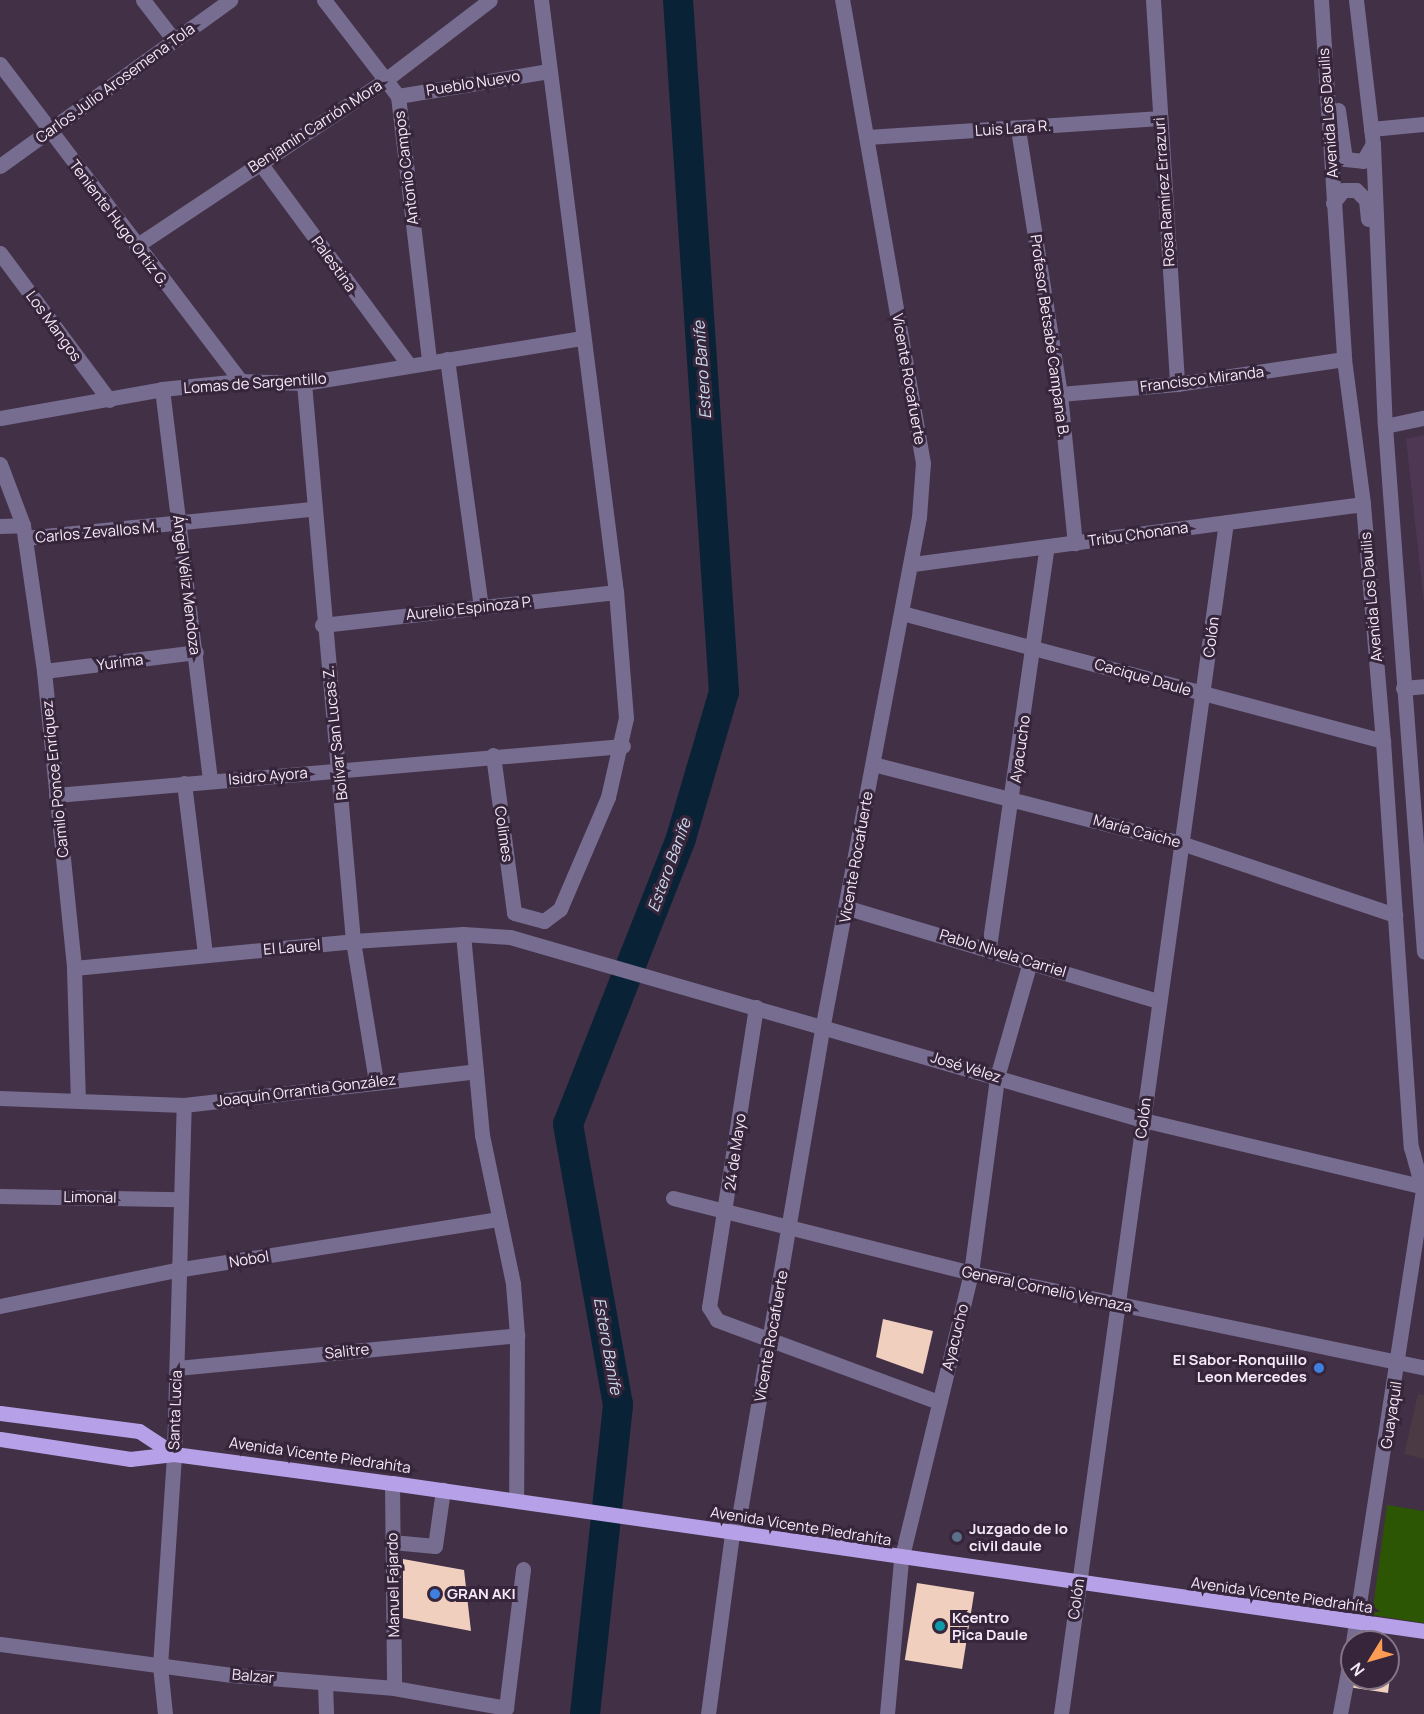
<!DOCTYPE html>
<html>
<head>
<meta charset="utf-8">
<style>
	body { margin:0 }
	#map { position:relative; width:1424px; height:1714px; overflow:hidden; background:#423046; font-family:Manrope,sans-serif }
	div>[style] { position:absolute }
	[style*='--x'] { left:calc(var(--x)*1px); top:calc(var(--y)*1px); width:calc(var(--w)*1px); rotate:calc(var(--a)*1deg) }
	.commercial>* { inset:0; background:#4b3943 }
	.built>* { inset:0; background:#4e3753 }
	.green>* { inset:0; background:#2c5504 }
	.river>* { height:30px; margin:-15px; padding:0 15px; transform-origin:15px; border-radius:15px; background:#0a2236 }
	.building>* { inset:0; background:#f1cfbf; transform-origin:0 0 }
	.minor>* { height:15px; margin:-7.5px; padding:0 7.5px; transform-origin:7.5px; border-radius:7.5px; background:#776d90 }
	.major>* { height:15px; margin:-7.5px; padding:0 7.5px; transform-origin:7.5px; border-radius:7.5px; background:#b6a1e8 }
	.dots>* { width:16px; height:16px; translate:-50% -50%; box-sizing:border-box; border:3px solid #37263b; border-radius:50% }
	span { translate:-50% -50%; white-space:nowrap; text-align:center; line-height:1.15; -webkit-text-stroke:6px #37263b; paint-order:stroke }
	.street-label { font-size:15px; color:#f5e9f7 }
	.poi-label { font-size:15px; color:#f5e9f7; font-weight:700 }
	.right { translate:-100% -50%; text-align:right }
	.left { translate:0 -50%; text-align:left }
	.water-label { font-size:16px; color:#c9dbec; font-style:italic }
	.north { position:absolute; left:1340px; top:1630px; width:60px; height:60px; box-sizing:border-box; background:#37263b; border:2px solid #837486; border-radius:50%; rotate:233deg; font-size:16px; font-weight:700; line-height:24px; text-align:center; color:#f5e9f7 }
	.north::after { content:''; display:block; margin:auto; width:21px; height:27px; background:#fd9d54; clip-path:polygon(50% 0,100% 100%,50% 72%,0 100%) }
</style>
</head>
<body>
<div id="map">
	<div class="commercial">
		<i style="clip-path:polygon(1418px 1394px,1424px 1395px,1424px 1459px,1404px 1454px)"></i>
	</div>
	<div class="built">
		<i style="clip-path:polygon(1424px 435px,1424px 603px,1406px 439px)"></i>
	</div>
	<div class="green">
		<i style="clip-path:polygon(1387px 1505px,1424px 1511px,1424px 1623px,1372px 1615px)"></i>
	</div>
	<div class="river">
		<i style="--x:585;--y:1714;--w:311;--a:-83.9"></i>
		<i style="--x:618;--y:1405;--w:285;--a:-100.1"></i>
		<i style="--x:568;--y:1124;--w:308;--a:-68.4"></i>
		<i style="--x:681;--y:838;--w:152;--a:-73.6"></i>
		<i style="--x:724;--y:692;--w:694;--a:-93.8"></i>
	</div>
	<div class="building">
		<i style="clip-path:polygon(883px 1319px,933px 1331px,923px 1374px,876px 1357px)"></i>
		<i style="clip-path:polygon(403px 1559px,464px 1570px,471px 1631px,403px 1618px)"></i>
		<i style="left:917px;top:1583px;width:58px;height:78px;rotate:9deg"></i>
		<i style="clip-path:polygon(1388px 1645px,1394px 1646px,1388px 1693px,1348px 1687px,1352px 1678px,1388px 1678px)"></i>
	</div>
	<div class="minor">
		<i style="--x:143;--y:0;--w:51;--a:52.2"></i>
		<i style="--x:324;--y:0;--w:121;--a:52.4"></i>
		<i style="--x:398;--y:96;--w:267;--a:83.3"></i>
		<i style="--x:1153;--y:0;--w:385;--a:86.4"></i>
		<i style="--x:1321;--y:0;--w:360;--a:86.3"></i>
		<i style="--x:1344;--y:359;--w:146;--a:82.5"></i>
		<i style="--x:1363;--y:504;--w:238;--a:85.2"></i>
		<i style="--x:1383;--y:741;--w:407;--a:86.1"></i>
		<i style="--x:1411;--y:1147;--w:41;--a:74.6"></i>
		<i style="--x:1356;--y:0;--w:145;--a:83.3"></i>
		<i style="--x:1373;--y:144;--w:282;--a:87.6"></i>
		<i style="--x:1385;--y:426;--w:527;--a:85.76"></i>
		<i style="--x:0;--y:64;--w:398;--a:52.8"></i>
		<i style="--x:398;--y:96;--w:153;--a:-9.4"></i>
		<i style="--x:1338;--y:110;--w:49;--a:81.9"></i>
		<i style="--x:1345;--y:159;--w:18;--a:6"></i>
		<i style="--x:1363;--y:161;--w:20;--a:-60"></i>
		<i style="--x:1018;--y:129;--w:268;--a:81"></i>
		<i style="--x:1060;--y:394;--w:150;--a:84.3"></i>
		<i style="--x:1371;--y:129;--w:53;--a:-5.4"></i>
		<i style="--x:867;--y:137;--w:294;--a:-3.7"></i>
		<i style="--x:260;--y:163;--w:250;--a:53.6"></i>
		<i style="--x:0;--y:166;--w:284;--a:-35.8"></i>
		<i style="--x:1333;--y:203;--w:16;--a:-52"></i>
		<i style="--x:1343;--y:190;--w:13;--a:0"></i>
		<i style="--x:1356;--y:190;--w:14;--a:45"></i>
		<i style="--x:1366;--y:200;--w:19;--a:84"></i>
		<i style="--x:136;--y:246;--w:298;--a:-33.6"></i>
		<i style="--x:384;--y:81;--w:133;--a:-37.4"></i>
		<i style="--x:0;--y:253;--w:183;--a:53.4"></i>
		<i style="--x:447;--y:359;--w:250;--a:82.2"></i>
		<i style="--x:304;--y:383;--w:560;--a:84.98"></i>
		<i style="--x:353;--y:941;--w:143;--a:80.7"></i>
		<i style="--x:162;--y:389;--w:395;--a:83"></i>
		<i style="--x:1060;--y:394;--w:117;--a:-4.9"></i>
		<i style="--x:1177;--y:384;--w:169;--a:-8.5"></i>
		<i style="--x:0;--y:418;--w:165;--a:-10.1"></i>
		<i style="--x:162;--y:389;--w:79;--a:-5.8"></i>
		<i style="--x:241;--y:381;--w:63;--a:1.8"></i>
		<i style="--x:304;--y:383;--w:282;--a:-9.2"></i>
		<i style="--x:1385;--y:426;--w:40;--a:-12"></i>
		<i style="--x:0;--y:464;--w:65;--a:69.3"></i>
		<i style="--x:23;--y:525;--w:148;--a:81.8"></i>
		<i style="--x:44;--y:671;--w:299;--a:84.2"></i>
		<i style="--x:74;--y:968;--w:131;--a:88.3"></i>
		<i style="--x:0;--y:526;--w:23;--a:-2"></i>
		<i style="--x:25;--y:538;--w:288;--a:-5.8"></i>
		<i style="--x:913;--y:564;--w:454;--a:-7.6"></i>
		<i style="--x:902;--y:613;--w:498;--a:14.9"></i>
		<i style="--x:322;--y:625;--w:296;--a:-6.4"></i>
		<i style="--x:44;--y:671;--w:153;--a:-7.1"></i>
		<i style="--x:1403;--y:688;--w:21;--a:-5"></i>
		<i style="--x:493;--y:755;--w:159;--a:82.4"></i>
		<i style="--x:514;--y:913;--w:31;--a:15"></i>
		<i style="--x:544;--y:921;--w:20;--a:-37"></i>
		<i style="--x:560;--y:909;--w:122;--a:-66.8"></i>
		<i style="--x:608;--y:797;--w:81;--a:-77.2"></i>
		<i style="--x:626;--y:718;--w:126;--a:-94.5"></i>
		<i style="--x:616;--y:592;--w:597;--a:-97.22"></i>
		<i style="--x:873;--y:764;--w:321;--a:14.4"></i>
		<i style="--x:1184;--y:844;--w:223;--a:18.6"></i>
		<i style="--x:184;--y:783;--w:173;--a:83"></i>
		<i style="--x:56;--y:795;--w:569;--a:-4.94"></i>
		<i style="--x:848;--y:908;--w:324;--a:16.7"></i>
		<i style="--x:463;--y:934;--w:202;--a:84.6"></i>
		<i style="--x:482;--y:1135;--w:152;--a:78.2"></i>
		<i style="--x:513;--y:1284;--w:51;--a:85.5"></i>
		<i style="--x:517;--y:1335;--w:165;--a:90.3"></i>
		<i style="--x:989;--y:947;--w:401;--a:-81.8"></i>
		<i style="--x:74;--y:968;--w:280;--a:-5.5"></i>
		<i style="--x:353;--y:941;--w:110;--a:-3.6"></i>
		<i style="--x:463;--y:934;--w:47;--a:3.7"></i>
		<i style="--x:510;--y:937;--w:659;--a:16.12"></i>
		<i style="--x:1143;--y:1120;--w:289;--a:13.4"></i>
		<i style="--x:756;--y:1007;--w:304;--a:98.9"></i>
		<i style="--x:709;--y:1307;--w:15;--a:58"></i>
		<i style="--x:717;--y:1320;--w:237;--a:20.3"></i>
		<i style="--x:0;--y:1098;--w:184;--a:2.2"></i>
		<i style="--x:184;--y:1105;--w:294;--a:-6.6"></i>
		<i style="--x:0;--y:1196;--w:180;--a:1"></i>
		<i style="--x:673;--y:1198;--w:307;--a:14.1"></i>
		<i style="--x:971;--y:1273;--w:463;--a:11.8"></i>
		<i style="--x:0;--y:1306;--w:180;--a:-11.6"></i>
		<i style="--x:176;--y:1270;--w:327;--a:-9"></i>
		<i style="--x:177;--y:1368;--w:342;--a:-5.5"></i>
		<i style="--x:392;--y:1483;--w:205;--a:89.4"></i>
		<i style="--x:392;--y:1542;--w:43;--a:5.3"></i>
		<i style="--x:435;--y:1546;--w:57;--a:-81.9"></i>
		<i style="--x:1353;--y:1642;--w:466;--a:-81.2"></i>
		<i style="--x:0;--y:1644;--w:234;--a:7.6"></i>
		<i style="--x:232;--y:1675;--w:163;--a:4.6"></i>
		<i style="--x:394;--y:1688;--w:114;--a:10.1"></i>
		<i style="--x:506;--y:1708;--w:140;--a:-83"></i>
		<i style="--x:325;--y:1683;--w:31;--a:88"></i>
		<i style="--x:165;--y:1714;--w:48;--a:-95.9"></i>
		<i style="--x:160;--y:1666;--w:212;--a:-86.2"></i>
		<i style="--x:174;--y:1454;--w:349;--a:-88.4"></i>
		<i style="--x:708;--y:1714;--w:183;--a:-82.4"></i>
		<i style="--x:732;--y:1533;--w:17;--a:-66"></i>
		<i style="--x:739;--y:1517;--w:500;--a:-80.33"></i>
		<i style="--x:823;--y:1024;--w:516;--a:-79.28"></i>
		<i style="--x:919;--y:517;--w:54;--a:-85.8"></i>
		<i style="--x:923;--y:463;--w:470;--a:-99.9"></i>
		<i style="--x:887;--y:1714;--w:155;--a:-84.8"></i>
		<i style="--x:901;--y:1560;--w:295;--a:-76.3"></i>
		<i style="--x:971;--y:1273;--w:198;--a:-82.4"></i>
		<i style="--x:997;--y:1077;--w:120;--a:-74"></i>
		<i style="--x:1061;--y:1714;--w:1203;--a:-82.12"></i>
		<i style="--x:1340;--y:1714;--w:65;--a:-79.4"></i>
	</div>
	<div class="major">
		<i style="--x:0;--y:1413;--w:140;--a:7.4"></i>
		<i style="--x:139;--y:1431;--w:42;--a:33.3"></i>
		<i style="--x:0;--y:1439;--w:132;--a:8.7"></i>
		<i style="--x:130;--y:1459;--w:44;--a:-6.5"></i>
		<i style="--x:174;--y:1454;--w:220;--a:7.6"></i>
		<i style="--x:392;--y:1483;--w:1043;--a:8.16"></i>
	</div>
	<div class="dots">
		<i style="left:1319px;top:1368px;background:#3f7fe0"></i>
		<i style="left:957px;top:1537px;background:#5c6f8a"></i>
		<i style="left:435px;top:1594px;background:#3f7fe0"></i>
		<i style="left:940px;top:1626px;background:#0f9aa8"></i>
	</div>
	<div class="street-label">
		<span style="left:115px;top:83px;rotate:-36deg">Carlos Julio Arosemena Tola</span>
		<span style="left:473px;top:83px;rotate:-9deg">Pueblo Nuevo</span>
		<span style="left:1328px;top:113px;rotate:-94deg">Avenida Los Dauilis</span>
		<span style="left:315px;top:126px;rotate:-33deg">Benjamín Carrión Mora</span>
		<span style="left:1013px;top:128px;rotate:-4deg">Luis Lara R.</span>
		<span style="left:406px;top:168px;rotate:-97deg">Antonio Campos</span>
		<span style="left:1164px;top:192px;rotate:-94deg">Rosa Ramírez Errazuri</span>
		<span style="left:119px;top:223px;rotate:53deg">Teniente Hugo Ortiz G.</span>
		<span style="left:334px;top:264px;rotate:54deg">Palestina</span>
		<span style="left:54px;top:326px;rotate:54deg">Los Mangos</span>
		<span style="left:1050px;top:336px;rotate:82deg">Profesor Betsabé Campana B.</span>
		<span style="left:909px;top:379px;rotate:80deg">Vicente Rocafuerte</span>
		<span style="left:1202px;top:379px;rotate:-7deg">Francisco Miranda</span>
		<span style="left:255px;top:383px;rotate:-4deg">Lomas de Sargentillo</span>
		<span style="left:97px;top:532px;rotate:-5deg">Carlos Zevallos M.</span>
		<span style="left:1138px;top:534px;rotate:-8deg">Tribu Chonana</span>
		<span style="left:187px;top:585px;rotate:83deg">Ángel Véliz Mendoza</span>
		<span style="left:1371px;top:597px;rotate:-95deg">Avenida Los Dauilis</span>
		<span style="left:469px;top:608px;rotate:-6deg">Aurelio Espinoza P.</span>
		<span style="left:1211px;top:637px;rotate:-83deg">Colón</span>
		<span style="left:120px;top:662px;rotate:-7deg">Yurima</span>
		<span style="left:1143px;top:677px;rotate:16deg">Cacique Daule</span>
		<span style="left:335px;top:733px;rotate:-96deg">Bolívar San Lucas Z.</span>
		<span style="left:1020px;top:749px;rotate:-82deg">Ayacucho</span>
		<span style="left:268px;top:776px;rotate:-5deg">Isidro Ayora</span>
		<span style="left:55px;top:779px;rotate:-96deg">Camilo Ponce Enríquez</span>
		<span style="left:1137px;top:831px;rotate:15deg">María Caiche</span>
		<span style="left:504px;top:834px;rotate:82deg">Colimes</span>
		<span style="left:856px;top:857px;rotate:-80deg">Vicente Rocafuerte</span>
		<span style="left:292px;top:947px;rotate:-5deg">El Laurel</span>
		<span style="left:1003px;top:953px;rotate:17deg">Pablo Nivela Carriel</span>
		<span style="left:966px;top:1067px;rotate:17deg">José Vélez</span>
		<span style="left:306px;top:1090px;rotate:-7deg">Joaquín Orrantia González</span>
		<span style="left:1143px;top:1118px;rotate:-83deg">Colón</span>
		<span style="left:735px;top:1152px;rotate:-82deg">24 de Mayo</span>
		<span style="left:90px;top:1197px;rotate:1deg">Limonal</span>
		<span style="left:249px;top:1259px;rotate:-9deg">Nobol</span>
		<span style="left:1047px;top:1289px;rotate:12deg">General Cornelio Vernaza</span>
		<span style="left:771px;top:1336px;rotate:-80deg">Vicente Rocafuerte</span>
		<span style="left:955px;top:1337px;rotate:-76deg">Ayacucho</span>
		<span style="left:347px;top:1351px;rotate:-6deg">Salitre</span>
		<span style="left:175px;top:1410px;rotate:-88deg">Santa Lucía</span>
		<span style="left:1391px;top:1415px;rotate:-81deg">Guayaquil</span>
		<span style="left:320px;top:1455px;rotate:8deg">Avenida Vicente Piedrahíta</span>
		<span style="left:801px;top:1526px;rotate:9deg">Avenida Vicente Piedrahíta</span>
		<span style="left:393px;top:1585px;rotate:-91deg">Manuel Fajardo</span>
		<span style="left:1282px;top:1595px;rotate:8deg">Avenida Vicente Piedrahíta</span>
		<span style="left:1076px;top:1599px;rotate:-82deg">Colón</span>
		<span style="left:253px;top:1676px;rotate:5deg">Balzar</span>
	</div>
	<div class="poi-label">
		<span class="right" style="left:1307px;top:1368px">El Sabor-Ronquillo<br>Leon Mercedes</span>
		<span class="left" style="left:969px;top:1537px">Juzgado de lo<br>civil daule</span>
		<span class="left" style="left:447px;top:1594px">GRAN AKI</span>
		<span class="left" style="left:952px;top:1626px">Kcentro<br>Pica Daule</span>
	</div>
	<div class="water-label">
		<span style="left:702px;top:370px;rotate:-94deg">Estero Banife</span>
		<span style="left:669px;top:865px;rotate:-70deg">Estero Banife</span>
		<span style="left:608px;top:1346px;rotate:80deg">Estero Banife</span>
	</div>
	<div class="north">N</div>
</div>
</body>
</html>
